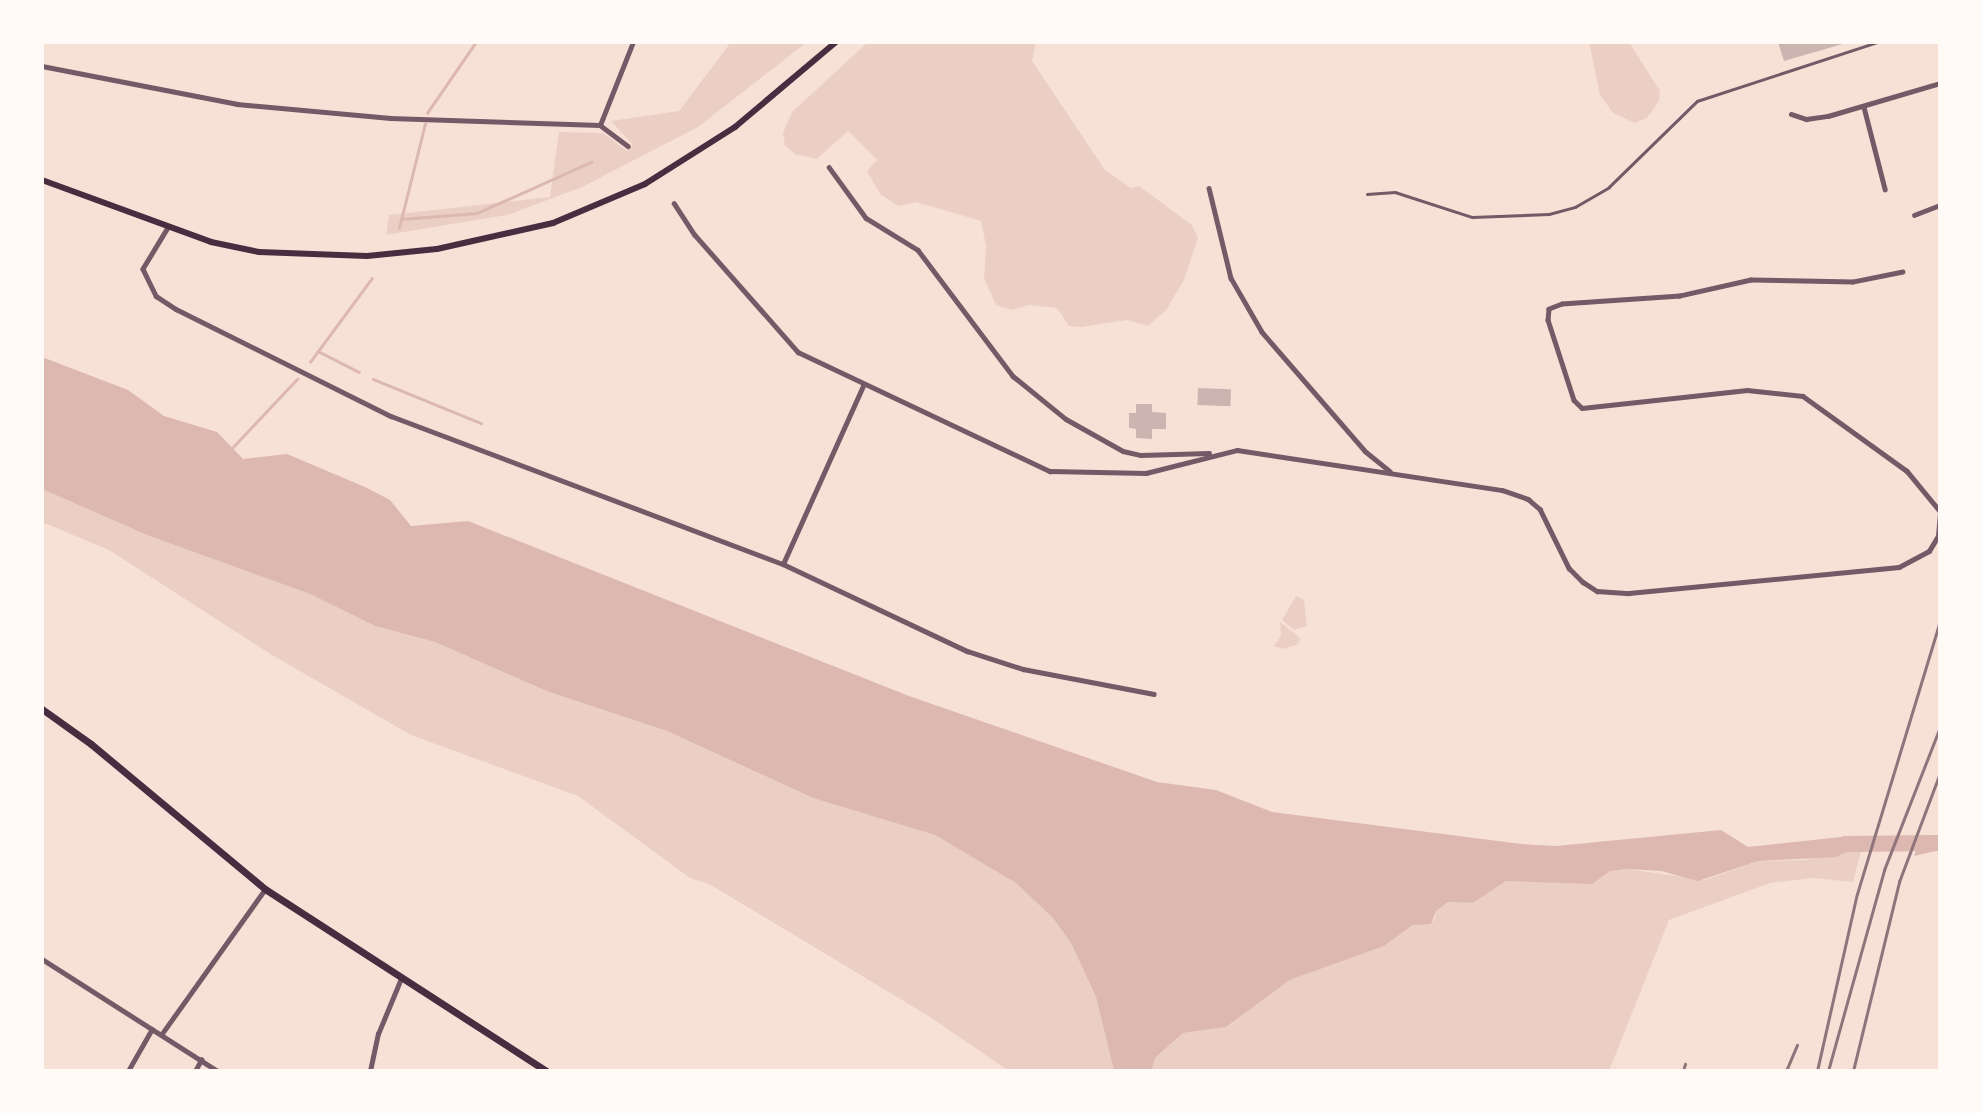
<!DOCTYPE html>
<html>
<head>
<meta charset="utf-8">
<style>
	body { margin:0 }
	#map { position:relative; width:1982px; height:1113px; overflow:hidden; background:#f7e1d7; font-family:"Golos Text",sans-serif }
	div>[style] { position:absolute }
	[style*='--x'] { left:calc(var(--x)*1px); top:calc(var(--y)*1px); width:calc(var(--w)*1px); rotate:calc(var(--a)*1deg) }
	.green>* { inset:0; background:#ebcfc5 }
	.water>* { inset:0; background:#dcb8b0 }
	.stream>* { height:2.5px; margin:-1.25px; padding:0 1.25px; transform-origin:1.25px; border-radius:1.25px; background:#dcb8b0 }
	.river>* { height:16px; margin:-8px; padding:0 8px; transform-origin:8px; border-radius:8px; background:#dcb8b0 }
	.building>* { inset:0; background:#ccb4b1; transform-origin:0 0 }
	.service>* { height:2.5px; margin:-1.25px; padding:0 1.25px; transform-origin:1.25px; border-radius:1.25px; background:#755966 }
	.minor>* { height:4.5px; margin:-2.25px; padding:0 2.25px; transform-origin:2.25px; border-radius:2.25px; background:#755966 }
	.secondary>* { height:6px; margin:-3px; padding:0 3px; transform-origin:3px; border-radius:3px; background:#4a2c40 }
	.primary>* { height:7px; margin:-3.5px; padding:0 3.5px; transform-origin:3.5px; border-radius:3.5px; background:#4a2c40 }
	.rail>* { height:2.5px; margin:-1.25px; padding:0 1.25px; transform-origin:1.25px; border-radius:1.25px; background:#8f747c }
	span { translate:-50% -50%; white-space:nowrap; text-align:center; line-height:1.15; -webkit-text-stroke:5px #fffaf5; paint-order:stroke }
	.frame { position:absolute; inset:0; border:44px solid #fffaf5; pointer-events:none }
</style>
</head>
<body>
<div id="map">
	<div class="green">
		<i style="clip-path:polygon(731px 42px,807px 42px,698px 127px,582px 187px,507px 215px,386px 235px,389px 215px,550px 197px,559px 132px,603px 133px,627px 151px,633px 145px,611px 121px,679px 111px)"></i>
		<i style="clip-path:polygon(868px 42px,1036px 42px,1032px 61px,1105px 170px,1131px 188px,1139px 186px,1192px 225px,1198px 238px,1184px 280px,1166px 310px,1148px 326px,1127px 320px,1081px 327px,1069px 326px,1057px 308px,1029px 305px,1012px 310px,996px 305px,984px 278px,986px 246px,981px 221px,916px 202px,898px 206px,880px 194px,867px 171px,877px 160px,848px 131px,817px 159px,795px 154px,785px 146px,783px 133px,792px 112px)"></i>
		<i style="clip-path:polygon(1589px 42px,1629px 42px,1660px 91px,1659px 101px,1647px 118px,1635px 123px,1613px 113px,1600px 95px)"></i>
		<i style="clip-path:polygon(42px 489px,147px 535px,310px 594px,375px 626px,435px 642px,549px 692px,667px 731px,813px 798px,935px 835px,1016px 883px,1053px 918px,1071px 943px,1096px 997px,1114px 1071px,1009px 1071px,927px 1015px,709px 884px,690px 878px,578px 796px,411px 735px,272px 655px,109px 550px,42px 522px)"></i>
		<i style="clip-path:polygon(1296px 596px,1304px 600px,1307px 626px,1294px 630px,1282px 620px)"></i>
		<i style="clip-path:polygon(1280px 622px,1300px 638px,1299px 644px,1283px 649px,1274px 646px,1281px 636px)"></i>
		<i style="clip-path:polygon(1855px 848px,1862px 848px,1853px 882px,1813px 878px,1770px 883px,1669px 920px,1609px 1071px,1151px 1071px,1151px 1062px,1183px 1033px,1226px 1027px,1290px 980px,1384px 946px,1413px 925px,1434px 921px,1436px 911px,1448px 902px,1473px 903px,1506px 881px,1588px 883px,1610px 871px,1627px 869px,1705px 880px,1758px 861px,1805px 860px)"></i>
	</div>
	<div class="water">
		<i style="clip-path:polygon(42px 357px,128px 390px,164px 416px,217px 432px,243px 459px,287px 454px,365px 487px,390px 500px,411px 526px,468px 521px,909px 696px,1157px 782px,1216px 790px,1272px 812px,1521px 844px,1556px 846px,1721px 830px,1748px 847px,1841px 837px,1865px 837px,1865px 843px,1836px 857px,1758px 861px,1698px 881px,1661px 871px,1627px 869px,1610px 871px,1592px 884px,1506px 881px,1473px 903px,1448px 902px,1436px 911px,1431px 924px,1413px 925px,1384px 946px,1290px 980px,1226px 1027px,1183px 1033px,1155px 1058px,1151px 1071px,1114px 1071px,1096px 997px,1071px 943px,1053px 918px,1016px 883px,935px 835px,813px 798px,667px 731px,549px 692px,435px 642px,375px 626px,310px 594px,147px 535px,42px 489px)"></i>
		<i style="clip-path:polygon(1922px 835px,1940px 835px,1940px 850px,1914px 856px)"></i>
	</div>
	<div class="stream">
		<i style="--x:427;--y:113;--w:86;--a:-55.4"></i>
		<i style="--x:401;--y:219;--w:76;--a:-4.5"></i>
		<i style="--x:477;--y:213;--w:125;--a:-24.1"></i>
		<i style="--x:399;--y:228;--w:107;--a:-76"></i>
		<i style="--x:318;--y:351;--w:46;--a:27.1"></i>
		<i style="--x:310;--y:362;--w:104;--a:-53.6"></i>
		<i style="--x:373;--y:379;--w:117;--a:22.2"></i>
		<i style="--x:232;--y:448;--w:95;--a:-46.7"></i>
	</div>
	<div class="river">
		<i style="--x:1845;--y:844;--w:95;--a:-0.6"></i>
	</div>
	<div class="building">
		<i style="clip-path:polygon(1778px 42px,1845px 42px,1846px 43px,1784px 61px)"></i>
		<i style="left:1198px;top:388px;width:33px;height:17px;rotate:2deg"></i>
		<i style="clip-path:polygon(1136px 404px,1152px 404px,1152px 412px,1166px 413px,1166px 429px,1152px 429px,1152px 439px,1136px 438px,1136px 429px,1129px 428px,1129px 413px,1136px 413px)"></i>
	</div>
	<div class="service">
		<i style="--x:1367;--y:194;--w:28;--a:-4"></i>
		<i style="--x:1395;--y:192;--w:81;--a:18"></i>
		<i style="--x:1472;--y:217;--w:77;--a:-2.2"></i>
		<i style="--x:1549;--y:214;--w:27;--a:-15"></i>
		<i style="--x:1575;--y:207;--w:39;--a:-30"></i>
		<i style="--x:1609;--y:187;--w:123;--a:-44.3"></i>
		<i style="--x:1697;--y:101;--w:189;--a:-18.1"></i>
	</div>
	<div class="minor">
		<i style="--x:42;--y:66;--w:199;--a:11"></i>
		<i style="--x:237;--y:104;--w:154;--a:5.2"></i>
		<i style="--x:390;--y:118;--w:210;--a:1.9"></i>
		<i style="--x:600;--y:125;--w:35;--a:37"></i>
		<i style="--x:1864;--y:107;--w:85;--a:75.6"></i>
		<i style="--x:1791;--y:114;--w:16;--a:18"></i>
		<i style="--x:1806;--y:119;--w:22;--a:-8"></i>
		<i style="--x:1828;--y:116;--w:117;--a:-16.4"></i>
		<i style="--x:600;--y:125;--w:89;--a:-68.3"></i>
		<i style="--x:829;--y:167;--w:63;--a:54"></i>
		<i style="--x:866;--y:218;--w:61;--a:31.6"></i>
		<i style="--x:918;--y:250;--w:158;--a:53"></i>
		<i style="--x:1013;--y:376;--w:68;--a:39.1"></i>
		<i style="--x:1066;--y:419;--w:65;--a:29.3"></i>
		<i style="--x:1123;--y:451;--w:18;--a:13"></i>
		<i style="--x:1141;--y:455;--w:68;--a:-1.7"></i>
		<i style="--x:1209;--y:188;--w:93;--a:76.3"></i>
		<i style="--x:1231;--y:278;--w:62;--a:60.1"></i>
		<i style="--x:1262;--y:332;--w:157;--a:49.1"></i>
		<i style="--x:1365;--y:451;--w:32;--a:39"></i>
		<i style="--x:674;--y:203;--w:38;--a:57"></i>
		<i style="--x:695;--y:235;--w:156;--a:48.6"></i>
		<i style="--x:798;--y:352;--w:279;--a:25.3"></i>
		<i style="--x:1050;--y:471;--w:96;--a:1.2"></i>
		<i style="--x:1146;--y:473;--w:94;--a:-14.2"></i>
		<i style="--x:1237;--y:450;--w:268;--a:8.6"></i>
		<i style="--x:1502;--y:490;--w:28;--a:19"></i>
		<i style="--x:1528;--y:499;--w:16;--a:40"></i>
		<i style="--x:1540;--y:509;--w:66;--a:63.8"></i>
		<i style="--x:1569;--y:568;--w:20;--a:45"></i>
		<i style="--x:1583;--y:582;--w:17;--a:33"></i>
		<i style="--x:1597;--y:591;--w:32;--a:4"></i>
		<i style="--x:1629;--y:593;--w:271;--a:-5.5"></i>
		<i style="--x:1899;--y:567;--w:34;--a:-28"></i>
		<i style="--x:1929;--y:551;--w:17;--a:-59"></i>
		<i style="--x:1938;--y:536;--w:21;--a:-85"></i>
		<i style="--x:1914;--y:215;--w:28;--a:-21"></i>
		<i style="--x:169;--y:226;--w:50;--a:121.2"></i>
		<i style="--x:143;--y:269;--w:30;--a:64"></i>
		<i style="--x:156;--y:296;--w:24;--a:33"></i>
		<i style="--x:176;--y:309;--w:240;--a:26.5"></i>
		<i style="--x:391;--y:416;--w:419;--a:20.7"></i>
		<i style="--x:783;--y:564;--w:195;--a:-65.8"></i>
		<i style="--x:1903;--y:272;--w:51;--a:168.7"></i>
		<i style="--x:1853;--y:282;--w:102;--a:-178.9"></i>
		<i style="--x:1751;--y:280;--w:73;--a:167.3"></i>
		<i style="--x:1680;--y:296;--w:118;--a:176.1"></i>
		<i style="--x:1562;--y:304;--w:14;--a:159"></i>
		<i style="--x:1549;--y:309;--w:11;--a:95"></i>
		<i style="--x:1548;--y:320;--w:84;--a:72"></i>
		<i style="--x:1574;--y:400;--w:11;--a:45"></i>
		<i style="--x:1582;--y:408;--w:166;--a:-6.2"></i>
		<i style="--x:1747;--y:390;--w:56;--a:6.1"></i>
		<i style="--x:1803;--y:396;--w:128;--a:35.8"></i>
		<i style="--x:1907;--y:471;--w:52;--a:50.5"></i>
		<i style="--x:783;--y:564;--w:204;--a:25.3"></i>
		<i style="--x:967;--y:651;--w:59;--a:17.8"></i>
		<i style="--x:1023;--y:669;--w:133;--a:10.8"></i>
		<i style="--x:42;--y:959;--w:209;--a:32.5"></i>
		<i style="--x:161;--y:1035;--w:179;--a:-54.5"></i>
		<i style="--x:128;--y:1071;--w:48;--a:-60.3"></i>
		<i style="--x:195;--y:1071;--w:13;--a:-61"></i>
		<i style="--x:370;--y:1071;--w:38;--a:-78"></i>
		<i style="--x:378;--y:1034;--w:57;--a:-67.5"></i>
	</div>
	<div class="secondary">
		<i style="--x:42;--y:180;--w:180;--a:20.1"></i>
		<i style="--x:211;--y:242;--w:49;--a:11.8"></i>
		<i style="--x:259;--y:252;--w:108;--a:2.1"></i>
		<i style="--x:367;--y:256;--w:70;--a:-5.7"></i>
		<i style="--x:437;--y:249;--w:119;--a:-12.6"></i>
		<i style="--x:553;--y:223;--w:100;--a:-23"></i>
		<i style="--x:645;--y:184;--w:107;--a:-32.3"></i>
		<i style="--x:735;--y:127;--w:132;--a:-40.1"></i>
	</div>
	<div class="primary">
		<i style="--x:42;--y:709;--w:60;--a:35.5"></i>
		<i style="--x:91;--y:744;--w:226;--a:39.8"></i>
		<i style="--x:265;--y:889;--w:335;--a:32.9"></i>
	</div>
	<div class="rail">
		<i style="--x:1683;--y:1071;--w:7;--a:-74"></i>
		<i style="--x:1786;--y:1071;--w:28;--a:-67"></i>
		<i style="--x:1817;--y:1071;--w:181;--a:-77.3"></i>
		<i style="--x:1857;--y:894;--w:286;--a:-73.1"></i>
		<i style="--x:1828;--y:1071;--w:209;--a:-74.4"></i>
		<i style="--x:1884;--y:870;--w:154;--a:-68.6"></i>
		<i style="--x:1853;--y:1071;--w:195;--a:-76.3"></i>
		<i style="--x:1899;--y:882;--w:116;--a:-69.4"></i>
	</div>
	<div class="frame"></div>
</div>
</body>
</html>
